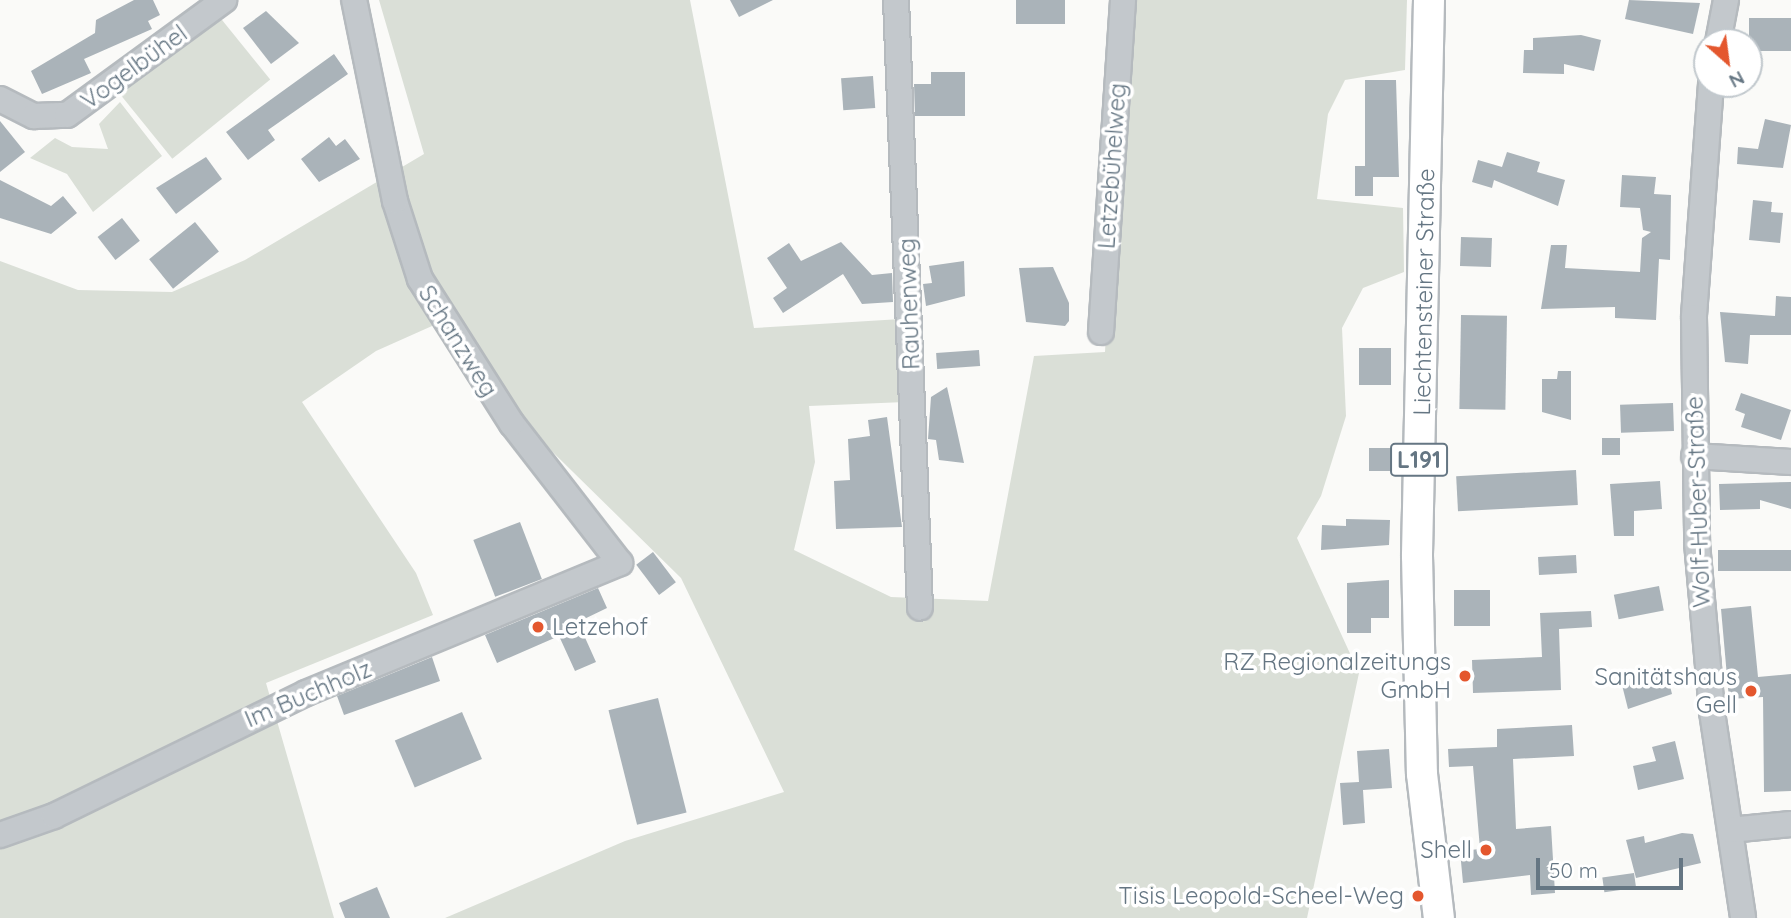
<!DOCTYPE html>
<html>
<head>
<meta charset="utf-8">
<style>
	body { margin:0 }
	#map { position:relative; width:1791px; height:918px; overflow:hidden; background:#fafaf8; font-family:Quicksand,sans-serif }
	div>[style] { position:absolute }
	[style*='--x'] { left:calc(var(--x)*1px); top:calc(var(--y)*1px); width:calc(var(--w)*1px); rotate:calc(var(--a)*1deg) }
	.green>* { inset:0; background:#dadfd7; transform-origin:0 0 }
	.building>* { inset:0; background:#aab3b9; transform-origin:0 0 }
	.roads { filter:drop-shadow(2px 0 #b5babe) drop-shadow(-2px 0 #b5babe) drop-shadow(0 2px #b5babe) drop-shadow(0 -2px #b5babe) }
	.minor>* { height:24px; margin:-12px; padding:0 12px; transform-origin:12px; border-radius:12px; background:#c3c8cc }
	.major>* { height:30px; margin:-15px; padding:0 15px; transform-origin:15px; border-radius:15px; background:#fff }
	.dots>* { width:19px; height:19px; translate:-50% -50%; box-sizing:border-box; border:4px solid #fff; border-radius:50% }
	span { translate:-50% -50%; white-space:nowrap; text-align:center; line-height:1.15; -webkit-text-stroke:7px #fff; paint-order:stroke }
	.shield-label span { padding:2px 5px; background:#fff; border:2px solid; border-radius:5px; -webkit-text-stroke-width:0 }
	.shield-label { font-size:23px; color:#657683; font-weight:700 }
	.street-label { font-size:24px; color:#657683 }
	.poi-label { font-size:24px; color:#657683 }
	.left { translate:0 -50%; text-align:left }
	.right { translate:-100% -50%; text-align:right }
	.north { position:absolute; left:1693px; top:28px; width:70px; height:70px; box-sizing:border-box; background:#fff; border:2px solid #c1c8cd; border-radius:50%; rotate:152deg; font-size:19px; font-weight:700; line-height:28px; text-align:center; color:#657683 }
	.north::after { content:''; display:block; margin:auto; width:24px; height:32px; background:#e4572e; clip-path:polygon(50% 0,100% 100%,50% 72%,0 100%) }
	.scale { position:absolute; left:1536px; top:858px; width:147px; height:32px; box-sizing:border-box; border:4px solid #657683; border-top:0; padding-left:9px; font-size:21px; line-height:24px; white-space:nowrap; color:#657683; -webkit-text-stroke:5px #fff; paint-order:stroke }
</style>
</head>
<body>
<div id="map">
	<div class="green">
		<i style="clip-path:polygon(379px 0,690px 0,754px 328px,901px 319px,905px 402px,809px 406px,815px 462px,794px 550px,891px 597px,988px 601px,1034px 356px,1105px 352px,1124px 0,1407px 0,1405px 70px,1345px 80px,1328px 114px,1317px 199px,1403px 208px,1404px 272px,1363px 288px,1342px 328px,1346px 416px,1321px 496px,1297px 538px,1359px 673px,1307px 918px,445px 918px,625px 841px,784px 792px,681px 578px,517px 417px,441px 322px,376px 351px,302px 402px,416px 573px,433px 615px,266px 683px,334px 918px,0 918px,0 261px,78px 290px,172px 292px,245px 260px,424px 154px)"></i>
		<i style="left:218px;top:15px;width:83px;height:126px;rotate:51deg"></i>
		<i style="clip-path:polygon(120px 102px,162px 156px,93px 212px,67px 174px,30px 158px,55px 138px,72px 147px,108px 149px,99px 124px)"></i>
	</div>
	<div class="building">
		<i style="clip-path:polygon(134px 0,153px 0,160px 15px,148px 21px,152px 29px,84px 59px,91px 73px,42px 94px,31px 71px,95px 33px,96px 20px)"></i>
		<i style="clip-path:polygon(730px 0,773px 0,739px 17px)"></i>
		<i style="left:1016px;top:0;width:49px;height:24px"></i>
		<i style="clip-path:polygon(1629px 0,1700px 3px,1693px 34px,1625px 19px)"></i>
		<i style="clip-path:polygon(266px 11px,299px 43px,271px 64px,243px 28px)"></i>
		<i style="left:1791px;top:18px;width:33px;height:42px;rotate:90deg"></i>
		<i style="clip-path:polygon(1581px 35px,1601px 40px,1594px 71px,1564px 64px,1564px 74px,1523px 73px,1524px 50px,1533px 50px,1533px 38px)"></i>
		<i style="clip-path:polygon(334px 54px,348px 74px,268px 130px,275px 140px,248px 160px,226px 132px)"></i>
		<i style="clip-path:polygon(931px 72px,965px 72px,965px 116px,915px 116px,914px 84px,931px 84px)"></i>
		<i style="left:873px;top:76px;width:32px;height:32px;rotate:86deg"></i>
		<i style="clip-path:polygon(1365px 80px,1396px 80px,1399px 177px,1373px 177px,1373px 196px,1355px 196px,1355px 166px,1365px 166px)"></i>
		<i style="clip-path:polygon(1765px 119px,1791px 125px,1783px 168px,1737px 164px,1738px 147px,1758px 149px)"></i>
		<i style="clip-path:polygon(0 121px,25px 152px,0 172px)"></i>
		<i style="clip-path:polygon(329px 137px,336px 146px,345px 139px,360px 159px,319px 182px,301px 159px)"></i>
		<i style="clip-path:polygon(1507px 152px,1540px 162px,1537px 172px,1565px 180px,1558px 206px,1494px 180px,1492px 188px,1472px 182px,1478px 160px,1502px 167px)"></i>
		<i style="clip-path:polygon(206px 157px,222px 179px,176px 214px,156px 188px)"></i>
		<i style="clip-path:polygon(1622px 175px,1656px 177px,1654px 194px,1671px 195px,1670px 260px,1659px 259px,1656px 320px,1615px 318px,1615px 307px,1541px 309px,1551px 245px,1567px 245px,1565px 268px,1640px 272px,1642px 238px,1651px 232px,1643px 230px,1640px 208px,1620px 207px)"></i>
		<i style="clip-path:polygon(0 180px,51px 206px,63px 196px,77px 213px,51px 234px,0 218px)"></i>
		<i style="clip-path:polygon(1753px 200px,1772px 202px,1771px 212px,1783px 213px,1780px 243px,1749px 240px)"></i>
		<i style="left:122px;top:218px;width:29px;height:31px;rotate:52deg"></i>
		<i style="left:195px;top:222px;width:38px;height:59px;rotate:51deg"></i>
		<i style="left:1461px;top:237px;width:31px;height:29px;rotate:2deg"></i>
		<i style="clip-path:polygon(841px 242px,872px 275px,892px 273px,893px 302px,862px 304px,843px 274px,783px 313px,773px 298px,787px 288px,767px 258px,789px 243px,801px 261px)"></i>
		<i style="clip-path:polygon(964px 261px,965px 296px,926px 306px,923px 284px,932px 283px,929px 266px)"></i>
		<i style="clip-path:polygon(1053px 267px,1069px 303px,1069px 321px,1065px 326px,1026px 322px,1019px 268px)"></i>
		<i style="clip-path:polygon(1776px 296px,1791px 297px,1791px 335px,1750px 335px,1748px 364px,1725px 362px,1720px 312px,1775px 316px)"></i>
		<i style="left:1461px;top:315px;width:46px;height:94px;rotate:1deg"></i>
		<i style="left:1359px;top:348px;width:32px;height:37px"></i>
		<i style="left:979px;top:350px;width:16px;height:43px;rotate:86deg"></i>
		<i style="clip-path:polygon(1558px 371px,1571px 371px,1571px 420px,1542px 412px,1542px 379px,1557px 379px)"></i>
		<i style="clip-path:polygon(947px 387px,957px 431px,964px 463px,939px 460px,936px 440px,928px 439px,931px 397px)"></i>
		<i style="clip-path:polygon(1741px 393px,1791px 410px,1781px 440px,1741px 427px,1745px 414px,1735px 410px)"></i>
		<i style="left:1673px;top:403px;width:28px;height:53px;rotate:88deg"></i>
		<i style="clip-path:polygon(887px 417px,902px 527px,836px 529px,834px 481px,850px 480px,848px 439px,870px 436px,868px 420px)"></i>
		<i style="left:1602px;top:438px;width:18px;height:17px"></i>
		<i style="left:1369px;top:448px;width:26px;height:23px"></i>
		<i style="left:1576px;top:470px;width:35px;height:120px;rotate:87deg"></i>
		<i style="clip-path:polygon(1660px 481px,1662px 509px,1634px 511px,1634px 536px,1614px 536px,1610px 484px)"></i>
		<i style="clip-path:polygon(1791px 482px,1791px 509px,1760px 500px,1760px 509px,1720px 510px,1719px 484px)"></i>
		<i style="clip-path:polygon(1346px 519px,1390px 520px,1389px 545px,1321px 550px,1322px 525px,1346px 526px)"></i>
		<i style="left:520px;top:522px;width:61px;height:50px;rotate:69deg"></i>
		<i style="left:1791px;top:550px;width:21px;height:73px;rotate:90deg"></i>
		<i style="left:653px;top:552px;width:38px;height:21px;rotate:53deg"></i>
		<i style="left:1576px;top:555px;width:18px;height:38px;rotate:87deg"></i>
		<i style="clip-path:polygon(1389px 580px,1389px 618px,1371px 618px,1371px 633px,1347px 633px,1347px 583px)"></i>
		<i style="left:1659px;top:586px;width:25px;height:46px;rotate:79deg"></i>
		<i style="clip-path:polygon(598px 588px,607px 608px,578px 622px,596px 662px,575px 671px,559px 636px,497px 663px,485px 635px)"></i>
		<i style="left:1454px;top:590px;width:36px;height:36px"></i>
		<i style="clip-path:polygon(1751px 606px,1758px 677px,1791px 674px,1791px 791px,1764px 792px,1763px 697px,1729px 699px,1721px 609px)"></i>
		<i style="clip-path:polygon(1591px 611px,1592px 627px,1559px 629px,1561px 690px,1473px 693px,1472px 660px,1542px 657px,1540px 613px)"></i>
		<i style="clip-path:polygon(432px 657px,440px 681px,344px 715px,337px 696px)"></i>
		<i style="clip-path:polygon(1666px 670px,1672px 694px,1628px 709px,1621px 681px)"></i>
		<i style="left:658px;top:698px;width:118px;height:51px;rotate:76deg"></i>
		<i style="left:462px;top:712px;width:51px;height:73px;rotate:67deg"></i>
		<i style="clip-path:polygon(1572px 725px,1574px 756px,1513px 759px,1516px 829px,1551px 826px,1555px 893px,1531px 895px,1530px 875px,1463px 883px,1460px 851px,1480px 849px,1473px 766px,1449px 767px,1448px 749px,1497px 747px,1497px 729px)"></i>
		<i style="clip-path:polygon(1675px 741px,1684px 779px,1638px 790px,1633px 766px,1656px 761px,1652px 747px)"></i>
		<i style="clip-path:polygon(1389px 749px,1392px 788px,1363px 790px,1365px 823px,1343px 825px,1340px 783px,1359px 782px,1357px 751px)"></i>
		<i style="clip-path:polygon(1682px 833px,1693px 834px,1701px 863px,1636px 878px,1626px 840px,1644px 836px,1645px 843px)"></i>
		<i style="left:1634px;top:873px;width:15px;height:32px;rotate:82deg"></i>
		<i style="clip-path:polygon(377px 887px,390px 918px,345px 918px,339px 903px)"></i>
	</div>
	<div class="roads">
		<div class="minor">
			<i style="--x:896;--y:0;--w:608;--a:87.74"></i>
			<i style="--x:1718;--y:42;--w:43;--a:-79.2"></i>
			<i style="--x:1711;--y:84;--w:234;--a:94.2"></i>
			<i style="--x:1694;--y:317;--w:226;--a:89.2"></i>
			<i style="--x:1697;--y:543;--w:170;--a:84.9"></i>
			<i style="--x:1712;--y:712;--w:208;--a:81.4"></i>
			<i style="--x:0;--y:99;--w:38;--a:27"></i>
			<i style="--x:34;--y:116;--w:33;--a:-2"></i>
			<i style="--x:67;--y:115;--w:195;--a:-36.2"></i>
			<i style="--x:1101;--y:332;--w:333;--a:-86.2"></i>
			<i style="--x:1694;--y:456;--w:97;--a:3.5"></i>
			<i style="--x:1730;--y:830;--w:61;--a:-5.6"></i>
			<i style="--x:0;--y:835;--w:57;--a:-19.4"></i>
			<i style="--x:54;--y:816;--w:280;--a:-26"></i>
			<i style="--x:306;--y:693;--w:340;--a:-22.5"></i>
			<i style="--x:620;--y:563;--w:176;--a:-127.8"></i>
			<i style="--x:512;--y:424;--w:172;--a:-122.4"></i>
			<i style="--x:420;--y:279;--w:82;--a:-107.8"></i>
			<i style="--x:395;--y:201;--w:205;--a:-101.5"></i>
		</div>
		<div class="major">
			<i style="--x:1429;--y:0;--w:556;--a:91.24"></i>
			<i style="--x:1417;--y:556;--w:218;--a:88.7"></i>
			<i style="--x:1422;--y:774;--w:145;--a:83.3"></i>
		</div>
	</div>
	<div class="dots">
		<i style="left:538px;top:627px;background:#e4572e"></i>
		<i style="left:1465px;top:676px;background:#e4572e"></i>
		<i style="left:1751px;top:691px;background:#e4572e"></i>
		<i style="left:1486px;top:850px;background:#e4572e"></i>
		<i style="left:1418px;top:896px;background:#e4572e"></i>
	</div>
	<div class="shield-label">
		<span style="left:1419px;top:460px">L191</span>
	</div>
	<div class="street-label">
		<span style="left:134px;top:67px;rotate:-36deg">Vogelbühel</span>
		<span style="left:1112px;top:166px;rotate:-86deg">Letzebühelweg</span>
		<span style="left:1424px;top:292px;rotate:-89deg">Liechtensteiner Straße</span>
		<span style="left:909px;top:304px;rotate:-92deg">Rauhenweg</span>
		<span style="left:458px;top:341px;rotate:58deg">Schanzweg</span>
		<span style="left:1698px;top:502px;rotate:-92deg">Wolf-Huber-Straße</span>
		<span style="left:308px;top:694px;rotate:-23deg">Im Buchholz</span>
	</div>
	<div class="poi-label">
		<span class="left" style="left:552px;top:627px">Letzehof</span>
		<span class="right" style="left:1451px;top:676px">RZ Regionalzeitungs<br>GmbH</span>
		<span class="right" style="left:1737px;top:691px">Sanitätshaus<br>Gell</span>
		<span class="right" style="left:1472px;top:850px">Shell</span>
		<span class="right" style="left:1404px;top:896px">Tisis Leopold-Scheel-Weg</span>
	</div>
	<div class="north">N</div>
	<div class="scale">50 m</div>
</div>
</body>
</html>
